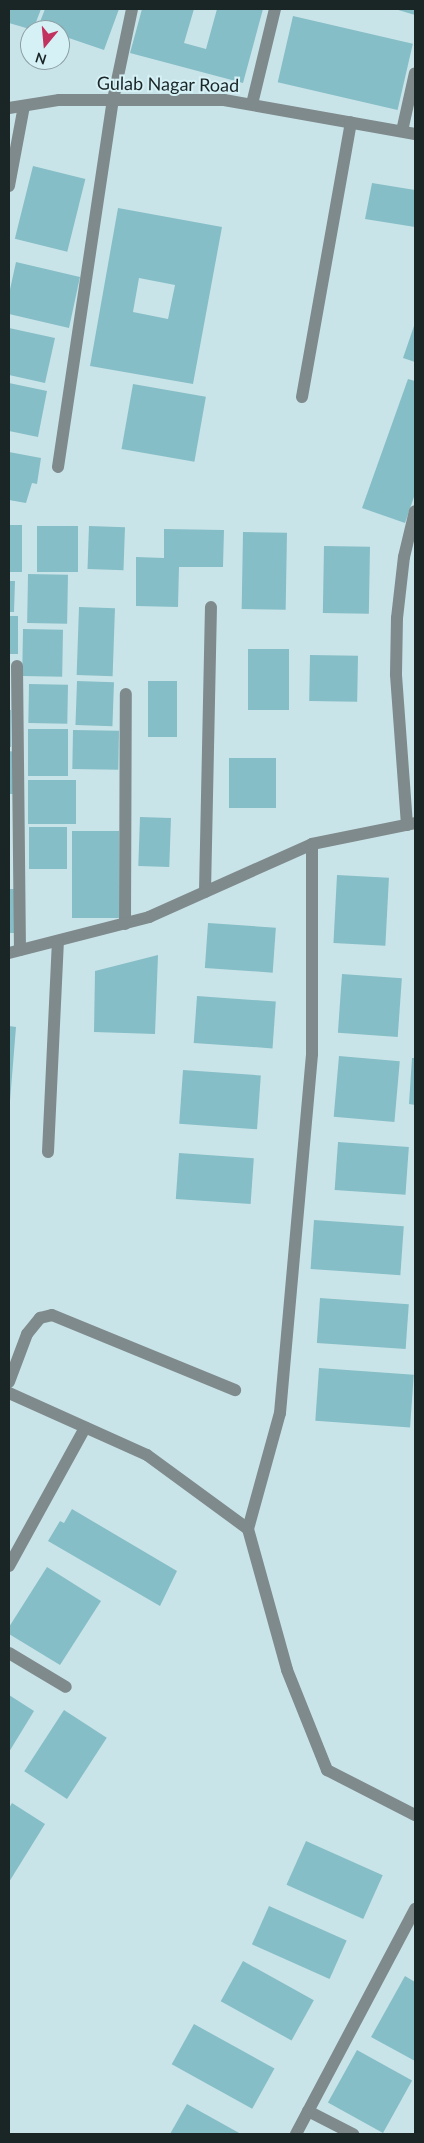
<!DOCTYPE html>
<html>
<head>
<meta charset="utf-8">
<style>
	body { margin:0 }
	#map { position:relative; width:424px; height:2143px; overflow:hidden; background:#c9e4e8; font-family:Lato,sans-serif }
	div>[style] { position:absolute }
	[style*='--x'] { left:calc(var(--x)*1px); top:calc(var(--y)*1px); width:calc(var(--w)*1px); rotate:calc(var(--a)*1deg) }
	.building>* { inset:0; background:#86bec7; transform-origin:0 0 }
	.minor>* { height:12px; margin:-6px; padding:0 6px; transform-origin:6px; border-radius:6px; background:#7f8a8c }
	span { translate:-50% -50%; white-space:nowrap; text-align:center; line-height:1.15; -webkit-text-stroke:4px #d6f1f6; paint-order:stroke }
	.street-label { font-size:18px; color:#1a2526 }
	.frame { position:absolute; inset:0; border:10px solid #1a2526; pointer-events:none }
	.north { position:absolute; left:20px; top:20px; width:50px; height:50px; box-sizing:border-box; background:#d6f1f6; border:1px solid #8b9fa3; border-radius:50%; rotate:197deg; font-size:14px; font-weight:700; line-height:20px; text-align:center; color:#1a2526 }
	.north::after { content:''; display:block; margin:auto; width:18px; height:22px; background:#c1325e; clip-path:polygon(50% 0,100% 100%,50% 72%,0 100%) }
</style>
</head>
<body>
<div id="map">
	<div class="building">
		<i style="clip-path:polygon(9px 9px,41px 9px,33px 30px,9px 23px)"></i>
		<i style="clip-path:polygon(45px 9px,119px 9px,104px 50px,60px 35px,60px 30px,38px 27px)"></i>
		<i style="clip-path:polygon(142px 9px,194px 9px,184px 43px,206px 49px,217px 9px,263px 9px,243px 83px,130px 53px)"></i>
		<i style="clip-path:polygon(395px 9px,415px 9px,415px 15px)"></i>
		<i style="left:293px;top:16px;width:123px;height:68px;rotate:13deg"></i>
		<i style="left:33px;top:166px;width:54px;height:75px;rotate:14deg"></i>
		<i style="clip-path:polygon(372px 183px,415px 190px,415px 227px,365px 219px)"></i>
		<i style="clip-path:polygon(evenodd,118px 208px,222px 227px,193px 384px,90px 366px,118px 208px,139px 278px,175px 285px,168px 319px,133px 312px,139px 278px)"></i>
		<i style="clip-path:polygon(16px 262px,80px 277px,69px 328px,9px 314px,9px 294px)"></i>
		<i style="clip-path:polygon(415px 323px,415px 362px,403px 358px)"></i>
		<i style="clip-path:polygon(9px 328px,55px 338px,45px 383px,9px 375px)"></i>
		<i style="clip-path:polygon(408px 379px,415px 381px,415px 494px,405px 523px,362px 508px)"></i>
		<i style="clip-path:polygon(9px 383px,47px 391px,38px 437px,9px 431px)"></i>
		<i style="left:133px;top:384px;width:74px;height:66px;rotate:10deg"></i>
		<i style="clip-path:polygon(9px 452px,41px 458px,37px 484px,32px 483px,26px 503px,9px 500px)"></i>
		<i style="left:9px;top:525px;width:13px;height:47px"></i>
		<i style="left:37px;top:526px;width:41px;height:46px"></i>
		<i style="left:89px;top:526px;width:36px;height:43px;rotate:2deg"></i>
		<i style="clip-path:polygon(164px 529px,224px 530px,223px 567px,179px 567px,178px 607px,136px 606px,136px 557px,164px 558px)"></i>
		<i style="left:243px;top:532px;width:44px;height:77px;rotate:1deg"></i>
		<i style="left:324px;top:546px;width:46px;height:67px;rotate:1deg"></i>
		<i style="left:28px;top:574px;width:40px;height:49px;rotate:1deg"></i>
		<i style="clip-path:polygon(9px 581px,15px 581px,14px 612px,9px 612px)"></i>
		<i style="left:79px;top:607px;width:36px;height:68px;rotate:2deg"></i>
		<i style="left:9px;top:616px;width:9px;height:38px"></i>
		<i style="left:23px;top:629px;width:40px;height:47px;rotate:1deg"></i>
		<i style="left:248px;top:649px;width:41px;height:61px"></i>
		<i style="left:310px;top:655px;width:48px;height:46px;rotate:1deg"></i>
		<i style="left:77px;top:681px;width:37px;height:44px;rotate:2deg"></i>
		<i style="left:148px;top:681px;width:29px;height:56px"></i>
		<i style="left:29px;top:684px;width:39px;height:39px;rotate:1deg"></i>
		<i style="left:9px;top:710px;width:2px;height:37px"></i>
		<i style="left:28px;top:729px;width:40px;height:47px"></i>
		<i style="left:73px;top:730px;width:46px;height:39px;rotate:1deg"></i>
		<i style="clip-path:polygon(9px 751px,15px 752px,14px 794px,9px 794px)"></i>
		<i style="left:229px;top:758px;width:47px;height:50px"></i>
		<i style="left:28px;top:780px;width:48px;height:44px"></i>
		<i style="left:140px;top:817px;width:31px;height:49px;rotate:2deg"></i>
		<i style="left:29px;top:827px;width:38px;height:42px"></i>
		<i style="left:72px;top:831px;width:47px;height:87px"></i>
		<i style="left:337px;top:875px;width:52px;height:68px;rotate:3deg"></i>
		<i style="left:9px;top:889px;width:5px;height:44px"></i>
		<i style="left:208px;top:923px;width:68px;height:45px;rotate:4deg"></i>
		<i style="clip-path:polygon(158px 955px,155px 1034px,94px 1032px,95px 971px)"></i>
		<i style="left:342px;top:974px;width:60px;height:59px;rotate:4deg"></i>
		<i style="left:197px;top:996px;width:79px;height:47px;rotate:4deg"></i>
		<i style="clip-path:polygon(9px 1026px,16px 1027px,10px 1101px,9px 1101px)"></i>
		<i style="left:339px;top:1056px;width:61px;height:61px;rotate:5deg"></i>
		<i style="clip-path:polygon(412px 1058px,415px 1058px,415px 1105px,409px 1104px)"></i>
		<i style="left:183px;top:1070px;width:78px;height:54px;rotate:4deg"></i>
		<i style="left:338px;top:1142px;width:71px;height:48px;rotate:4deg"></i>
		<i style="left:179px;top:1153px;width:75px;height:46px;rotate:4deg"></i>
		<i style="left:314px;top:1220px;width:90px;height:49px;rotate:4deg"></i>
		<i style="left:320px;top:1298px;width:89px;height:45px;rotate:4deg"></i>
		<i style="left:319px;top:1368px;width:95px;height:53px;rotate:4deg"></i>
		<i style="clip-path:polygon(72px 1509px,177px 1571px,160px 1606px,48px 1541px,60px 1521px,64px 1523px)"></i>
		<i style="clip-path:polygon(47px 1567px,101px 1601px,60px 1665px,9px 1634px,9px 1627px)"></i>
		<i style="clip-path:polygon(9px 1695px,34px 1711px,9px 1752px)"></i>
		<i style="left:64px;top:1710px;width:51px;height:73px;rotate:33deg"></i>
		<i style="clip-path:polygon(12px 1803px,45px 1824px,9px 1882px,9px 1808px)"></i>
		<i style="left:306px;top:1841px;width:84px;height:48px;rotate:24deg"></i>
		<i style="left:269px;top:1906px;width:85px;height:42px;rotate:24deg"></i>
		<i style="left:243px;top:1961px;width:81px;height:46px;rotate:29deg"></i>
		<i style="clip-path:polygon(405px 1976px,415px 1982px,415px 2061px,371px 2037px)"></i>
		<i style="left:194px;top:2024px;width:92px;height:46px;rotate:29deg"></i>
		<i style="left:357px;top:2050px;width:63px;height:60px;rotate:29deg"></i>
		<i style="clip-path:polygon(187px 2104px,241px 2134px,170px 2134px)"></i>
	</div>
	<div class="minor">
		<i style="--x:252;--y:104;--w:98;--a:-76.4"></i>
		<i style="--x:9;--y:108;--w:51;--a:-9.1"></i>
		<i style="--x:59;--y:100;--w:165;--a:0"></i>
		<i style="--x:224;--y:100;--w:194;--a:10.1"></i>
		<i style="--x:402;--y:131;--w:59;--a:-77.4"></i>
		<i style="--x:9;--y:186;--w:81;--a:-79.4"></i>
		<i style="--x:302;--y:397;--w:279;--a:-79.9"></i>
		<i style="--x:58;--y:467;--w:371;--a:-81.5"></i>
		<i style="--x:113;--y:100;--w:93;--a:-78.2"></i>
		<i style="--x:17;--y:666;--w:284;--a:89.4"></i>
		<i style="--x:407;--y:825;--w:151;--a:-94.2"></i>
		<i style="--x:396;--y:674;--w:56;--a:-89"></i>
		<i style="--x:397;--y:618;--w:61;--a:-83.5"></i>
		<i style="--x:404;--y:557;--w:47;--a:-76.6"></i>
		<i style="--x:205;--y:892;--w:285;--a:-88.8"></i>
		<i style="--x:125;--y:924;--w:230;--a:-89.8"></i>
		<i style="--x:9;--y:953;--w:145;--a:-14.4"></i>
		<i style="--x:149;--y:917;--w:179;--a:-24.1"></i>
		<i style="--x:48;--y:1152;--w:211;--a:-87.3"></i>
		<i style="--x:9;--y:1382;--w:51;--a:-69.4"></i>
		<i style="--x:27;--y:1334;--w:21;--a:-51"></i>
		<i style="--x:40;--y:1318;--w:12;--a:-14"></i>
		<i style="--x:52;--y:1315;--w:198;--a:22.3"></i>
		<i style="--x:9;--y:1393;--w:151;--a:24.2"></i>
		<i style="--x:147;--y:1455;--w:125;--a:36.2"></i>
		<i style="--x:248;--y:1529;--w:146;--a:74.5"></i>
		<i style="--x:287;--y:1670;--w:108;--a:68.2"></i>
		<i style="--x:327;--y:1770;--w:99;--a:27.1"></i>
		<i style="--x:248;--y:1529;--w:120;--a:-74.6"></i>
		<i style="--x:280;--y:1413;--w:360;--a:-84.9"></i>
		<i style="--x:312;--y:1054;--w:210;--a:-90"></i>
		<i style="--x:312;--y:844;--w:105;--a:-11.5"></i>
		<i style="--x:9;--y:1566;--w:158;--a:-61.2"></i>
		<i style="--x:9;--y:1653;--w:66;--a:30.8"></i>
		<i style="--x:308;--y:2111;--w:51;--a:27.1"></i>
		<i style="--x:296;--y:2134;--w:255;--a:-62.1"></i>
	</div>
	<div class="street-label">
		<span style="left:168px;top:84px;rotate:1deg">Gulab Nagar Road</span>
	</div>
	<div class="frame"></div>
	<div class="north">N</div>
</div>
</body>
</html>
